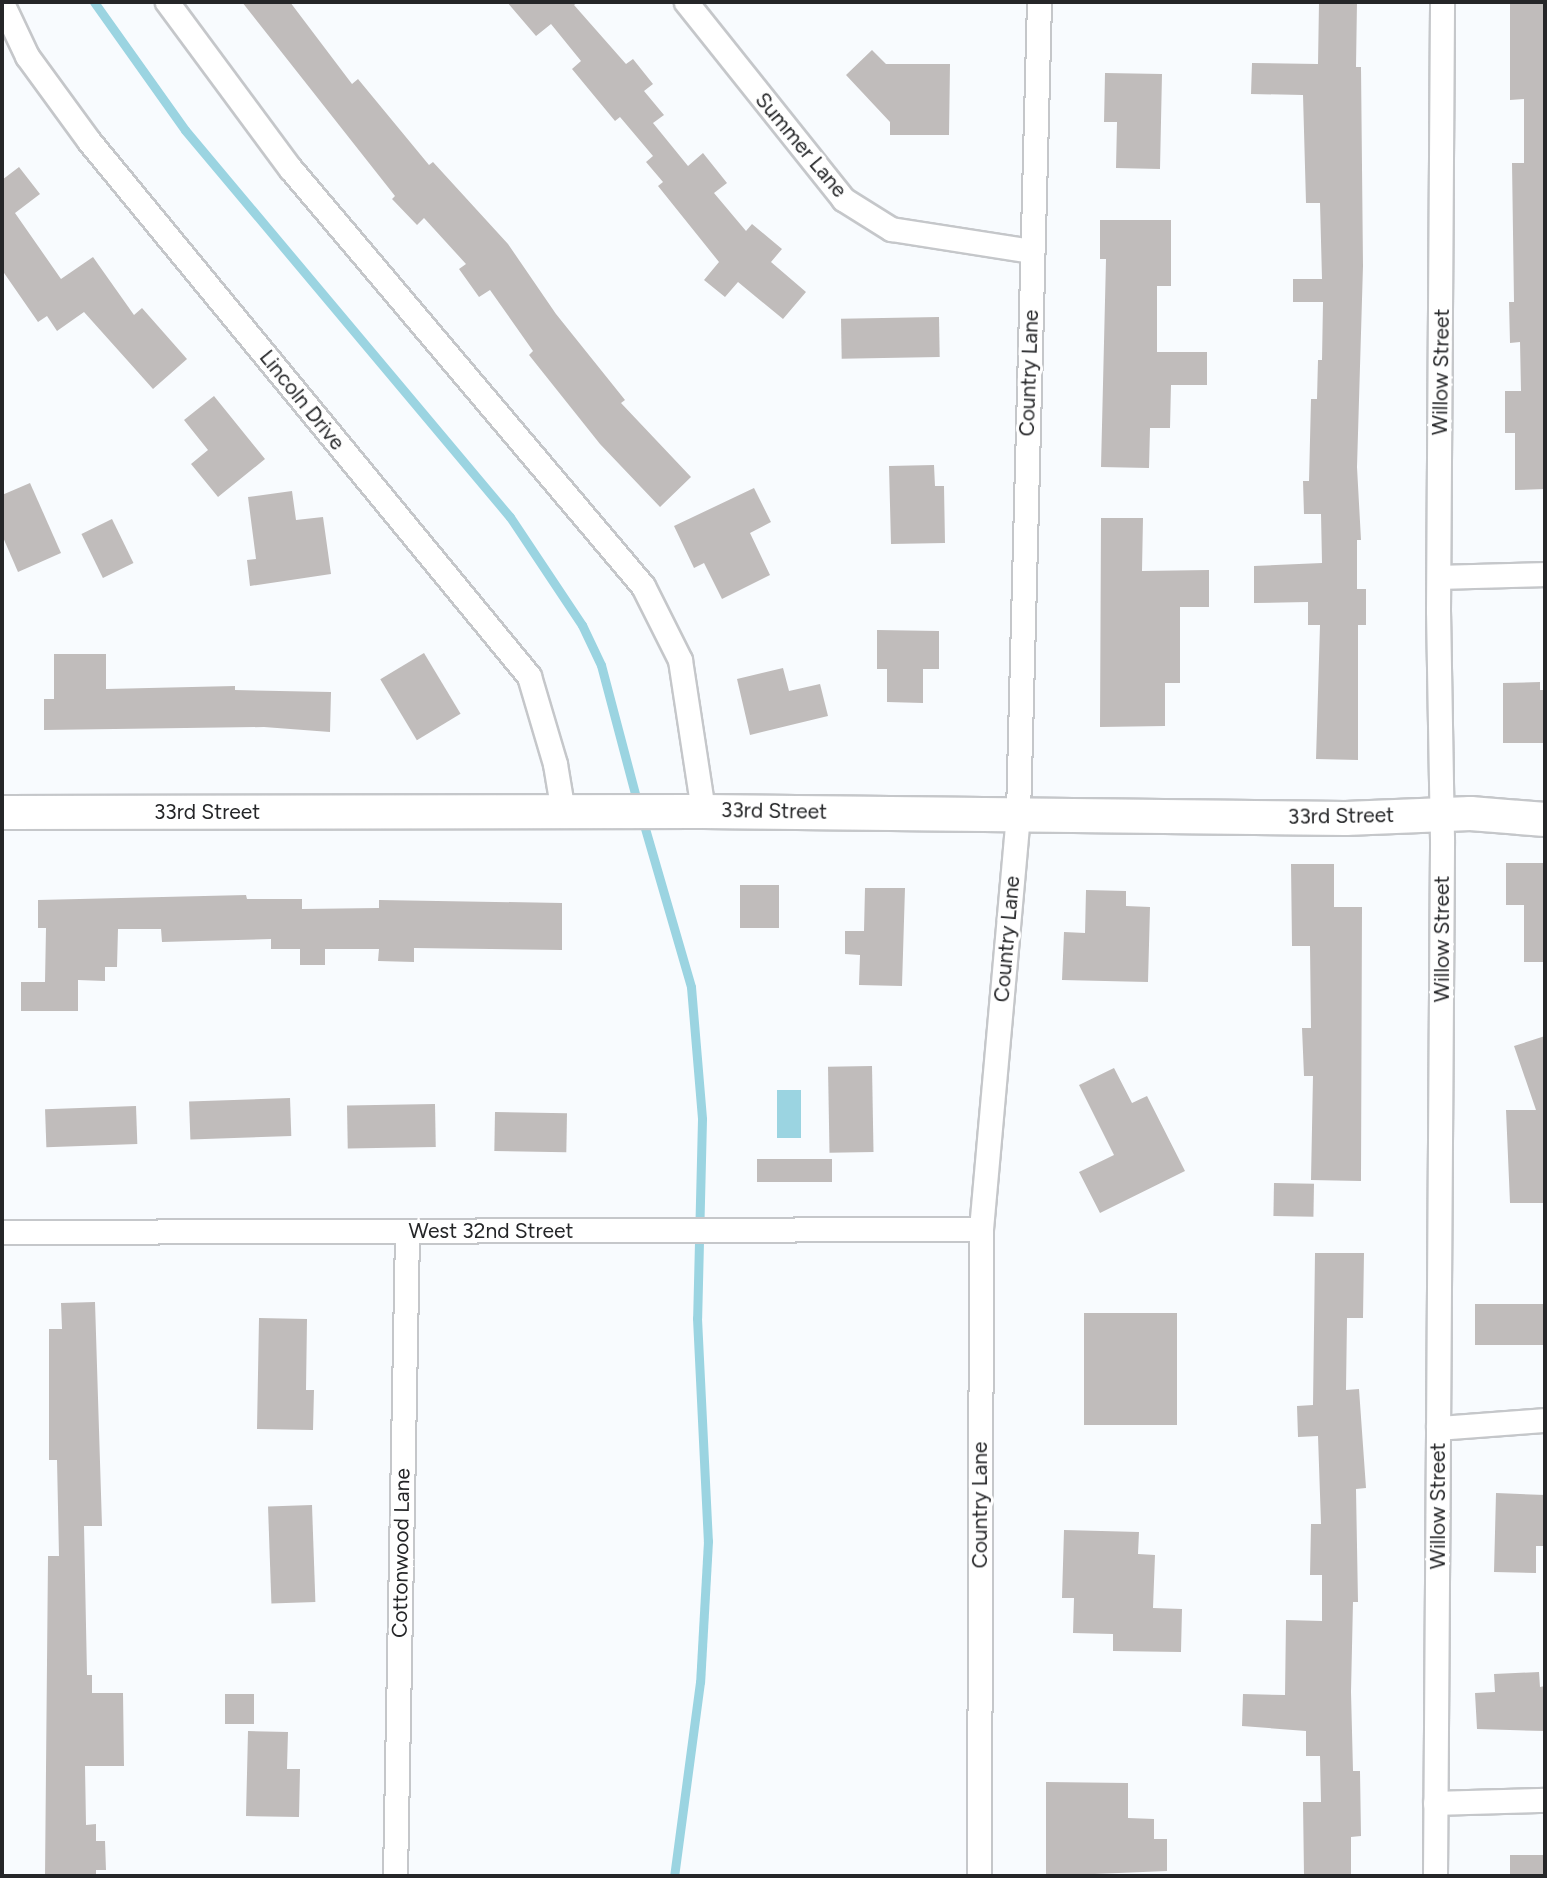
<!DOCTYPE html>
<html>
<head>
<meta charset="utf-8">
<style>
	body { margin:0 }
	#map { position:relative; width:1547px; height:1878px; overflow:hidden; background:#f8fbfe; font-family:Figtree,sans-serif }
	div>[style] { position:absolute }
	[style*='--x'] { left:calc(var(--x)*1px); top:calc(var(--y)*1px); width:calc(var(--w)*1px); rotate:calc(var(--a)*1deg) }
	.water>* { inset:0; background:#9bd4e1; transform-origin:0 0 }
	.stream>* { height:9px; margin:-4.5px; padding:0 4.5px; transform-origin:4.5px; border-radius:4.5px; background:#9bd4e1 }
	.building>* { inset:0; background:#c0bcbb; transform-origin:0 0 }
	.roads { filter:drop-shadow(2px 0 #c5c7ca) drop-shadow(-2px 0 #c5c7ca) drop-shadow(0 2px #c5c7ca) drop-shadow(0 -2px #c5c7ca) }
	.street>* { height:23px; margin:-11.5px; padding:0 11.5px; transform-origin:11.5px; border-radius:11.5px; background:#fff }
	.secondary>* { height:33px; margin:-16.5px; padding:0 16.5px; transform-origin:16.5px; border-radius:16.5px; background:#fff }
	span { translate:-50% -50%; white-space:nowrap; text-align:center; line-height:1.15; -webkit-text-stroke:6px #fff; paint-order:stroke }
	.street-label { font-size:21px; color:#252628 }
	.frame { position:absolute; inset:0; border:4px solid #252628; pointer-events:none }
</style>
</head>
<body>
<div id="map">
	<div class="water">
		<i style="left:777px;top:1090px;width:24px;height:48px"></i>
	</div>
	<div class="stream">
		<i style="--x:94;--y:2;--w:157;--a:54.6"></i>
		<i style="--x:185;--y:130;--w:505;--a:49.98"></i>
		<i style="--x:510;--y:517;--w:130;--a:56.3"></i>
		<i style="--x:582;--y:625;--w:44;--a:64.6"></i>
		<i style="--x:601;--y:665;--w:145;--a:75.2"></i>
		<i style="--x:642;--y:818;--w:176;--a:73.8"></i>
		<i style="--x:691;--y:987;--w:132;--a:85.2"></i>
		<i style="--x:702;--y:1119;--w:199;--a:91.4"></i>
		<i style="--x:697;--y:1318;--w:223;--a:87.2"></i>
		<i style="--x:708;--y:1541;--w:141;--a:93.2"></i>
		<i style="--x:700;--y:1682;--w:196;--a:97.6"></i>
	</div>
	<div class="building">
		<i style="clip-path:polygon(242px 2px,290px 2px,352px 84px,358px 79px,429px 165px,433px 162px,508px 244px,556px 314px,625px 400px,621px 403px,691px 477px,660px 507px,600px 444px,529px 355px,533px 351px,490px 290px,479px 297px,459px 269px,466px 264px,424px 218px,417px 225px,392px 199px,395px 196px)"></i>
		<i style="clip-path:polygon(507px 2px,578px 2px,574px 5px,626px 64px,633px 59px,653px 84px,644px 91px,664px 115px,653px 123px,688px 166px,703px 153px,727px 183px,714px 193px,746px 231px,752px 224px,782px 249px,771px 262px,806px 292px,783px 319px,738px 282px,725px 297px,704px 280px,719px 262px,658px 186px,663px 182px,646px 162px,653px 156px,620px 117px,615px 121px,572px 69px,581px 61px,551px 24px,536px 36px)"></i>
		<i style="clip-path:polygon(1319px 2px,1357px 2px,1356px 67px,1361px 67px,1363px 266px,1357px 467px,1361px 540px,1357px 540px,1357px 589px,1366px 589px,1366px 625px,1358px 625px,1358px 760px,1316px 759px,1320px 625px,1308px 625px,1308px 602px,1254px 603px,1254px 566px,1322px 563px,1321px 514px,1304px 514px,1303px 481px,1309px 481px,1311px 399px,1317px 399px,1318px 360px,1322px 360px,1323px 302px,1293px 302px,1293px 279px,1322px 279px,1320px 203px,1306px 203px,1303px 95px,1251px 94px,1252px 63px,1318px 64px)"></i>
		<i style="clip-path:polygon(1510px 2px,1545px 2px,1545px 489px,1515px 490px,1515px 433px,1505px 433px,1505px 391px,1521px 391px,1520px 342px,1510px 343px,1509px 302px,1514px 302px,1512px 163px,1524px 163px,1524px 99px,1510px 100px)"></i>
		<i style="clip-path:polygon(872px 50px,886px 64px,950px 64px,949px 135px,890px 135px,890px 122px,846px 75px)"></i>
		<i style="clip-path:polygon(1105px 73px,1162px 74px,1160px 169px,1116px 168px,1117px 122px,1104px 122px)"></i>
		<i style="clip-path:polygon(19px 167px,40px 194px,15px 213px,61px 279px,93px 257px,134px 315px,142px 308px,187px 359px,153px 389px,84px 312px,57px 331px,47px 316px,38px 322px,2px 270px,2px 180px)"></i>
		<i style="clip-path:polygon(1100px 220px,1171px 220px,1171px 286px,1157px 286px,1157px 352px,1207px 352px,1207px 385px,1171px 385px,1170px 428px,1150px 428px,1149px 468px,1101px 467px,1106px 259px,1100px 259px)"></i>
		<i style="left:939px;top:317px;width:40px;height:98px;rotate:89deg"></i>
		<i style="clip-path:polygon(214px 396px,265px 459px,218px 497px,191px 464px,208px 450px,184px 420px)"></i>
		<i style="clip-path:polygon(934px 465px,935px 486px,944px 486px,945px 543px,891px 544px,889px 466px)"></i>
		<i style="clip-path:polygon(30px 483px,61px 553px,18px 572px,2px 535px,2px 495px)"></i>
		<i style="clip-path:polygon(754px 488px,771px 522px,750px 533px,770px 575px,722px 599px,704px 563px,694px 568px,674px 526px)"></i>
		<i style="clip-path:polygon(292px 491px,296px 520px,323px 517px,331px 574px,250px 586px,247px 560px,256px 559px,248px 497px)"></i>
		<i style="clip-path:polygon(1101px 518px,1143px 518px,1142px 571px,1209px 570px,1209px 607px,1180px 607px,1180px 683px,1165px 683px,1165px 726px,1100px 727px)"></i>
		<i style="left:112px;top:519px;width:49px;height:34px;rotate:64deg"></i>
		<i style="clip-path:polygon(877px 630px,939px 631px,939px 669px,923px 669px,923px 703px,887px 702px,887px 669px,877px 669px)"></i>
		<i style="left:424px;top:653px;width:71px;height:51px;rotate:59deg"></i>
		<i style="clip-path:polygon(54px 654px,106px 654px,106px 689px,235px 686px,235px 690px,331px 692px,330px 732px,264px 727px,44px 730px,44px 699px,54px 699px)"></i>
		<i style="clip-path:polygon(783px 668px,789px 691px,820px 684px,828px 716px,750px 735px,737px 679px)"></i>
		<i style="clip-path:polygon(1540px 682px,1540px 690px,1545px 690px,1545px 743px,1503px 743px,1503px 683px)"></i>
		<i style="clip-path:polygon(1506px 863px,1545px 863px,1545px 962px,1524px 962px,1524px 905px,1506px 905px)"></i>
		<i style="clip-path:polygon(1291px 864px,1334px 864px,1334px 907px,1362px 907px,1361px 1181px,1311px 1180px,1313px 1076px,1304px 1076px,1302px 1028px,1311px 1028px,1310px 946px,1292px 946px)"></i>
		<i style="left:740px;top:885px;width:39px;height:43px"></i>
		<i style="clip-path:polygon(865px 888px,905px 888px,902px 986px,859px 985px,860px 955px,845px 954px,845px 931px,864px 931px)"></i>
		<i style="clip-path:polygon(1086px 890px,1126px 891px,1126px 906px,1150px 907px,1148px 982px,1062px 980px,1064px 932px,1085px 933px)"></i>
		<i style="clip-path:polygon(246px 895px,247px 899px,302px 899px,302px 909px,379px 908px,379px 900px,562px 903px,562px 950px,414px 948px,414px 962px,378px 961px,379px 949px,325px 949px,325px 965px,300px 965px,300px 949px,271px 949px,271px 939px,162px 942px,161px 929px,118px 929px,117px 967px,105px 967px,105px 981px,78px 980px,78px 1011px,21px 1011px,21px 982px,45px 982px,46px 928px,38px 928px,38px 900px)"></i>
		<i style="clip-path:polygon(1545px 1036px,1545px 1203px,1510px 1203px,1506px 1110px,1536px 1110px,1514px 1046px)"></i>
		<i style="left:872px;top:1066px;width:86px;height:44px;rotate:89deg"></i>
		<i style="clip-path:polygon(1114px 1068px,1132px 1103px,1147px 1096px,1185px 1171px,1100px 1213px,1079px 1172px,1114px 1155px,1079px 1085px)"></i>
		<i style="left:290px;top:1098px;width:38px;height:101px;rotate:88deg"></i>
		<i style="left:435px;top:1104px;width:43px;height:88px;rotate:89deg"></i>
		<i style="left:136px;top:1106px;width:38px;height:91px;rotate:88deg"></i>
		<i style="left:495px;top:1112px;width:72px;height:39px;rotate:1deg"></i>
		<i style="left:757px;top:1159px;width:75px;height:23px"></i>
		<i style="left:1274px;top:1183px;width:40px;height:33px;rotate:1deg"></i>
		<i style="clip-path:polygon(1315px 1253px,1364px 1253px,1363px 1318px,1347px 1318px,1346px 1390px,1359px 1389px,1366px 1488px,1356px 1489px,1358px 1602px,1353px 1602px,1351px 1692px,1353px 1771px,1360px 1771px,1361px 1836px,1351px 1837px,1351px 1876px,1304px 1876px,1303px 1802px,1321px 1802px,1320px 1756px,1306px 1756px,1306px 1731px,1242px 1726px,1243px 1694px,1285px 1695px,1286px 1620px,1322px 1621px,1322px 1575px,1310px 1575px,1311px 1524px,1321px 1524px,1318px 1436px,1298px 1437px,1297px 1406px,1313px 1405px)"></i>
		<i style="clip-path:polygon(95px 1302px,102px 1526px,84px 1526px,87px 1675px,92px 1675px,92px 1693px,123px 1693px,124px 1766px,85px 1766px,86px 1825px,96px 1824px,96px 1841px,105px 1841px,106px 1870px,96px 1870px,96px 1876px,45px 1876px,48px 1556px,59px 1556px,57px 1460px,49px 1460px,49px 1329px,62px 1329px,61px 1303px)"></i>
		<i style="left:1545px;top:1304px;width:41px;height:70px;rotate:90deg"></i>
		<i style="left:1084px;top:1313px;width:93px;height:112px"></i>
		<i style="clip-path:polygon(259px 1318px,307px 1319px,306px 1390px,314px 1390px,313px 1430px,257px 1429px)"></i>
		<i style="clip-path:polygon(1496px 1493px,1545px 1495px,1545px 1546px,1536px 1546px,1536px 1573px,1494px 1572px)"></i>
		<i style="left:312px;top:1505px;width:97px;height:44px;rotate:88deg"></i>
		<i style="clip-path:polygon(1064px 1530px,1139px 1532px,1138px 1554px,1155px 1555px,1153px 1608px,1182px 1609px,1181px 1652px,1113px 1651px,1113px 1634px,1073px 1633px,1074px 1598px,1062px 1598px)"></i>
		<i style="clip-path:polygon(1539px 1672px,1540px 1687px,1545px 1686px,1545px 1731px,1477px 1729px,1475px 1693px,1495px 1692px,1494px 1674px)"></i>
		<i style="left:225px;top:1694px;width:29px;height:30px"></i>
		<i style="clip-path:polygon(248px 1731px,288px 1732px,287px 1769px,300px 1769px,299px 1817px,246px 1816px)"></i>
		<i style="clip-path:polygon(1046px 1782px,1128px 1783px,1128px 1818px,1154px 1819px,1154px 1839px,1167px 1839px,1167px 1871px,1046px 1876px)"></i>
		<i style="left:1510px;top:1855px;width:35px;height:21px"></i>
	</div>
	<div class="roads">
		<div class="street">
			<i style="--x:167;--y:2;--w:207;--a:53.5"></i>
			<i style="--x:290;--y:168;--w:547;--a:49.82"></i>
			<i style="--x:643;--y:586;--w:83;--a:63.4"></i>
			<i style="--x:680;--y:660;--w:153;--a:81.3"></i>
			<i style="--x:686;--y:2;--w:252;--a:51.4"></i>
			<i style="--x:843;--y:199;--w:57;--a:32"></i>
			<i style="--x:891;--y:229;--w:143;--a:8.9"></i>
			<i style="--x:2;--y:3;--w:59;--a:64.7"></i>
			<i style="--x:27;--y:56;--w:105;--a:53.9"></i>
			<i style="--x:89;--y:141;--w:693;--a:50.57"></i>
			<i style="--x:529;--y:676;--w:92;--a:73.5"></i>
			<i style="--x:555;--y:764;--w:49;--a:80.5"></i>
			<i style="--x:1439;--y:577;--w:106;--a:-1.6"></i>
			<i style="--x:2;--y:1232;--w:979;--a:-0.18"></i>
			<i style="--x:1438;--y:1428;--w:107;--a:-4.3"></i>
			<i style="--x:1435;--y:1803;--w:110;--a:-1.6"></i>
			<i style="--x:395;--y:1876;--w:645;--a:-88.93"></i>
			<i style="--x:979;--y:1876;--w:647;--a:-89.82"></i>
			<i style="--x:981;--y:1229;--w:417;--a:-84.9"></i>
			<i style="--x:1018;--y:814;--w:812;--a:-88.52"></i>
			<i style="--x:1435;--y:1876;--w:1037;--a:-89.61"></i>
			<i style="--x:1442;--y:839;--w:228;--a:-91"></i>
			<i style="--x:1438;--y:611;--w:609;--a:-89.62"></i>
		</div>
		<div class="secondary">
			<i style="--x:2;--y:812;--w:701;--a:-0.08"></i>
			<i style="--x:703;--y:811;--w:642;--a:0.62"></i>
			<i style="--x:1345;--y:818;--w:125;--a:-2.3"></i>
			<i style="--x:1470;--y:813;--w:75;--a:4.6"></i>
		</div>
	</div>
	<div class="street-label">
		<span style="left:801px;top:145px;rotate:50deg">Summer Lane</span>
		<span style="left:1441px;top:372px;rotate:-89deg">Willow Street</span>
		<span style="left:1029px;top:373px;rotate:-88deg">Country Lane</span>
		<span style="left:302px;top:400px;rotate:51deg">Lincoln Drive</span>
		<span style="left:774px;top:811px;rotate:1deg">33rd Street</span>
		<span style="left:207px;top:812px">33rd Street</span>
		<span style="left:1341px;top:816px;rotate:-1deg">33rd Street</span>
		<span style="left:1007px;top:939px;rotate:-85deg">Country Lane</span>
		<span style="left:1442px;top:939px;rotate:-90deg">Willow Street</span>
		<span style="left:491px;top:1231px">West 32nd Street</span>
		<span style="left:980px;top:1505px;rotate:-90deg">Country Lane</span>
		<span style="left:1438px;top:1506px;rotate:-90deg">Willow Street</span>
		<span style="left:401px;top:1553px;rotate:-89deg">Cottonwood Lane</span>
	</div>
	<div class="frame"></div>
</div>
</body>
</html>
